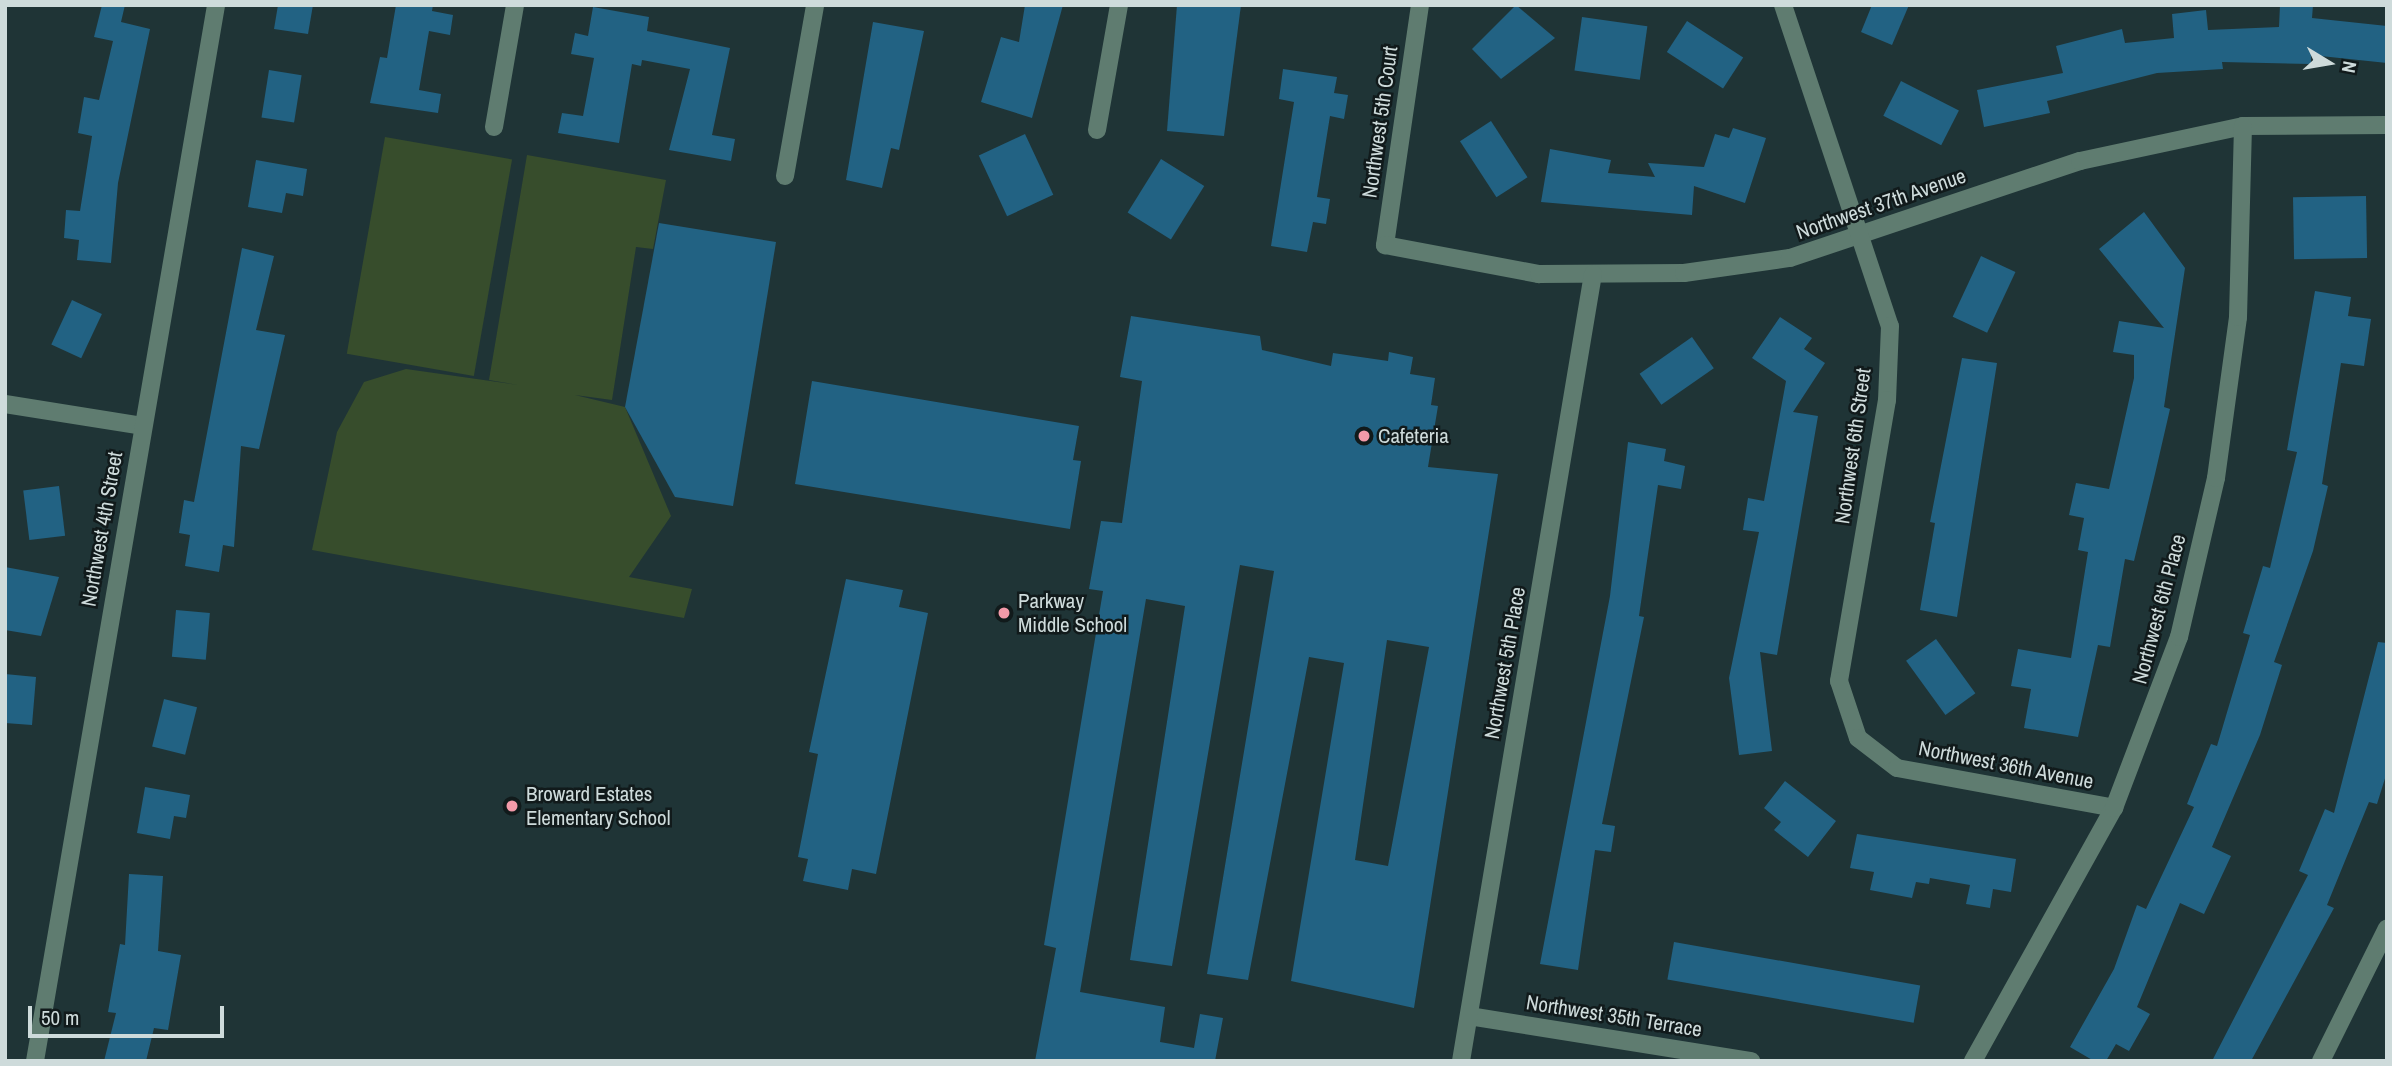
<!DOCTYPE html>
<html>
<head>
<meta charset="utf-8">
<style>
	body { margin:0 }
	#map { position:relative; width:2392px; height:1066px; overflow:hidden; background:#1f3436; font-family:"Archivo Narrow",sans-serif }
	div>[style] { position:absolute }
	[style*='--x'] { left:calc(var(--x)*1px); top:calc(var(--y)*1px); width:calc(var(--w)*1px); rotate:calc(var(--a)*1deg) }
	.green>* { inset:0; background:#374d2c; transform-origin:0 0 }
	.building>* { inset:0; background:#226283; transform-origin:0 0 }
	.minor>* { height:18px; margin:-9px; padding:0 9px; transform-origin:9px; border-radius:9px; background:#5f7c70 }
	.dots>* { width:19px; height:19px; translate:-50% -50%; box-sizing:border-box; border:4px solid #111a1b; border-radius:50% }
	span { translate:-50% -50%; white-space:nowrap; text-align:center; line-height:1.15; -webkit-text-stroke:5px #111a1b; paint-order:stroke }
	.street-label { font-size:21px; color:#cedbdb }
	.poi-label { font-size:21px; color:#cedbdb }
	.left { translate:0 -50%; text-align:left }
	.frame { position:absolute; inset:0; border:7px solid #cedbdb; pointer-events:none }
	.north { position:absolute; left:2294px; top:28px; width:70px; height:70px; -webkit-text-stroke:5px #111a1b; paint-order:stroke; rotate:101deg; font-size:19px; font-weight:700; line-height:28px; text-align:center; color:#cedbdb }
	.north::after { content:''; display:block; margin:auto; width:24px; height:32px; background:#cedbdb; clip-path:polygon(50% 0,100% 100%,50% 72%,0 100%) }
	.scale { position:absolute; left:28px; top:1006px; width:196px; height:32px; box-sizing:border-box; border:4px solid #cedbdb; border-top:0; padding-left:9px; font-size:21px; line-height:24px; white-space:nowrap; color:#cedbdb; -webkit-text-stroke:5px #111a1b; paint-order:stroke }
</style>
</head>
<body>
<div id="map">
	<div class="green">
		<i style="left:385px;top:137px;width:129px;height:220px;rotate:10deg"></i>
		<i style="clip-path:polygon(527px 155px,666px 180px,653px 249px,636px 247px,612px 400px,575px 395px,625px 407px,671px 516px,629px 577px,692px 589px,684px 618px,312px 550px,337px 432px,364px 382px,406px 369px,518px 385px,489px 380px)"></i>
	</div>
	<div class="building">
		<i style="clip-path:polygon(102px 5px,125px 5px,121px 22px,150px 29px,118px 183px,111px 263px,77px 260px,79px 240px,64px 238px,66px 210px,80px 211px,92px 136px,78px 133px,84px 97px,99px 100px,113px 41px,94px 37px)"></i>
		<i style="clip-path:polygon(278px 5px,313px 5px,308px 34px,274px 29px)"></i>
		<i style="clip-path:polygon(396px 5px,433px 5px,432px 11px,453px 15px,450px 35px,429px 31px,419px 90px,441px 94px,438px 113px,370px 103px,380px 57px,387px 58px)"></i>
		<i style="clip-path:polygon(1025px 5px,1063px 5px,1032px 118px,981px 102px,1001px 37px,1019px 42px)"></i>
		<i style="clip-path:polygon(1177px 5px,1241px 5px,1224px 136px,1167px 131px)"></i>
		<i style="clip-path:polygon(1516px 5px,1555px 38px,1501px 79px,1472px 49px)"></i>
		<i style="clip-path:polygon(1872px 5px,1909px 5px,1892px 45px,1861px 32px)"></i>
		<i style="clip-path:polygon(2280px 5px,2313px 5px,2312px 18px,2387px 26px,2387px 63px,2311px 55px,2311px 64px,2222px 62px,2223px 69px,2157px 73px,2047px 101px,2050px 113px,1984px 127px,1977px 90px,2063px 73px,2056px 46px,2122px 29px,2125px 43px,2174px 38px,2172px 14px,2206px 10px,2208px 30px,2279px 27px)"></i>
		<i style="clip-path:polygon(593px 7px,649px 17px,647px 31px,730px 48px,712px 135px,735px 139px,731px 161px,669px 150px,690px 69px,642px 60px,641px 66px,632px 64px,619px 143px,558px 133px,562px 113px,583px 116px,594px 58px,571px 54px,575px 33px,588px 36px)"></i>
		<i style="left:1582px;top:17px;width:66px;height:54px;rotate:8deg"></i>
		<i style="left:1687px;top:21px;width:67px;height:37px;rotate:33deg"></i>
		<i style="clip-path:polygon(873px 22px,924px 31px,899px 150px,891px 148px,882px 188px,846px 180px)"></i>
		<i style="clip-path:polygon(1283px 69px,1337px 77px,1334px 93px,1348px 95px,1344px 119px,1330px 116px,1317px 197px,1330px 199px,1326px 224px,1313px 222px,1307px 252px,1271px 246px,1294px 102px,1279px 99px)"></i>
		<i style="left:269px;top:70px;width:33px;height:48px;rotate:9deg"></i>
		<i style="left:1901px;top:81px;width:65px;height:39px;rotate:27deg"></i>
		<i style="left:1491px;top:121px;width:67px;height:37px;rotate:57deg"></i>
		<i style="clip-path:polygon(1733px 128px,1766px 138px,1745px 203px,1694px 186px,1692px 215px,1541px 202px,1550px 149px,1611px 160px,1608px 173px,1655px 177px,1648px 163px,1704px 167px,1715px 134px,1729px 138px)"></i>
		<i style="left:1025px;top:134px;width:67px;height:51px;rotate:65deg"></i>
		<i style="left:1161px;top:159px;width:51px;height:63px;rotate:32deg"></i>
		<i style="clip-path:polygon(256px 160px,307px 169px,303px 196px,286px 193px,282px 213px,248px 207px)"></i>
		<i style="left:2366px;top:196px;width:62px;height:73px;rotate:89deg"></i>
		<i style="clip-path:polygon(2144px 212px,2185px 268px,2164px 407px,2170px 409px,2155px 474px,2134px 561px,2125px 559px,2110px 647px,2098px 645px,2078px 737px,2024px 728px,2031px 689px,2011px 686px,2018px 649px,2071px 658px,2088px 552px,2078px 550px,2084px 518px,2069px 515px,2076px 483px,2109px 489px,2134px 378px,2134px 355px,2113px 352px,2119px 321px,2164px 328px,2099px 249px)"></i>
		<i style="clip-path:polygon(659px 223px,776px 242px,733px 506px,675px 497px,625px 407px)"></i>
		<i style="clip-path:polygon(242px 248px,274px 256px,256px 330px,285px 335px,259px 449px,241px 446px,234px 547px,223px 545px,219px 572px,185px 566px,190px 535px,179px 533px,184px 500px,194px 502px)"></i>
		<i style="left:1981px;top:256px;width:38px;height:67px;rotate:25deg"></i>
		<i style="clip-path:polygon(2315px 291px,2351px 297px,2348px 316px,2371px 319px,2364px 366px,2341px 363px,2322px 484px,2328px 486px,2313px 551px,2274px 662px,2282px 665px,2260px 735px,2212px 847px,2231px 856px,2204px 914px,2180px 903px,2137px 1007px,2150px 1014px,2129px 1051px,2116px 1044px,2106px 1061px,2094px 1061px,2070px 1047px,2114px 969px,2137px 905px,2146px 909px,2194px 807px,2187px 804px,2211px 744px,2217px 746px,2250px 635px,2243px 633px,2263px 566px,2270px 568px,2297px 452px,2287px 450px)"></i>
		<i style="left:72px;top:300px;width:33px;height:49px;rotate:25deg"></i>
		<i style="clip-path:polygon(evenodd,1131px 316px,1260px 336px,1262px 350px,1331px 366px,1333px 353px,1388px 361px,1389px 352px,1413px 357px,1410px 374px,1435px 378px,1431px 405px,1438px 406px,1428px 467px,1498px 474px,1414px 1008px,1291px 981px,1344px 663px,1309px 657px,1248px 980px,1207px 974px,1274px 571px,1240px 565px,1172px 966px,1130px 960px,1185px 606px,1146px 599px,1080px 992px,1165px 1007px,1160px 1042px,1194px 1048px,1200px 1014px,1223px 1018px,1215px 1061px,1035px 1061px,1056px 948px,1044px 945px,1103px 591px,1089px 589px,1101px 521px,1122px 523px,1142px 381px,1120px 377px,1131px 316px,1387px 640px,1429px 647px,1388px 866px,1355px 860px,1387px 640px)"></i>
		<i style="clip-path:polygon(1780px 317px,1812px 338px,1804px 349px,1825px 363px,1793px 412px,1818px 416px,1777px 655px,1760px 652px,1772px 751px,1739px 755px,1729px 678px,1759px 532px,1743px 530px,1748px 498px,1764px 501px,1786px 381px,1752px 358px)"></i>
		<i style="left:1692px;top:337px;width:38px;height:64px;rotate:55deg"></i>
		<i style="clip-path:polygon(1962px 358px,1997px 363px,1957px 617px,1920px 610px,1935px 523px,1930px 522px)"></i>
		<i style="clip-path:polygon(812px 381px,1079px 426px,1073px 460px,1081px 461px,1070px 529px,795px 484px)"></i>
		<i style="clip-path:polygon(1628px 442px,1666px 449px,1664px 461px,1685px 466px,1681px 489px,1658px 485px,1639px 616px,1644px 617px,1602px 824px,1615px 826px,1611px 852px,1595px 850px,1578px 970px,1540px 964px,1610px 596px)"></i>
		<i style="left:59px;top:486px;width:50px;height:36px;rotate:83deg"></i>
		<i style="clip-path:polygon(5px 567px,59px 577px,41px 636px,5px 630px)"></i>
		<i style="clip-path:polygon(846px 579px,903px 590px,899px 607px,928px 613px,876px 874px,852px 869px,848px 890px,803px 881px,808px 859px,798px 857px,818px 754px,809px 752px)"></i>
		<i style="left:176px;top:610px;width:34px;height:47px;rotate:5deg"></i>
		<i style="left:1936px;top:639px;width:67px;height:37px;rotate:54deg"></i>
		<i style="clip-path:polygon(2378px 642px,2387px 643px,2387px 772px,2377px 804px,2369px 802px,2327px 905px,2334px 908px,2251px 1061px,2212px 1061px,2308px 875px,2299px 871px,2325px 809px,2334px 813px)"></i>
		<i style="clip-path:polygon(5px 674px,36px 677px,32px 725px,5px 723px)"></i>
		<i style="left:164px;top:699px;width:34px;height:49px;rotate:14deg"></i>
		<i style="clip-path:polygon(1785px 781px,1836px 821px,1808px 857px,1774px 830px,1781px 822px,1764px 808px)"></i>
		<i style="clip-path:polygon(145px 787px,190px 795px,186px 818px,174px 816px,170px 839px,137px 833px)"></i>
		<i style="clip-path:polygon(1857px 834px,2016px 859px,2011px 892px,1993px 889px,1990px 908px,1966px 904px,1970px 885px,1930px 878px,1929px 884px,1916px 882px,1912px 898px,1870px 890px,1874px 872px,1850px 868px)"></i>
		<i style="clip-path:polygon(129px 874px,163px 876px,158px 951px,181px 955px,168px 1030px,154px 1028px,146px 1061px,104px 1061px,116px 1013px,108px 1012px,120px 944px,125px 945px)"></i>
		<i style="left:1674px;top:942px;width:250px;height:38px;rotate:10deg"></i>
	</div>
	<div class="minor">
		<i style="--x:1420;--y:5;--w:243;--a:98.3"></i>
		<i style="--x:1385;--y:245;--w:157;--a:10.7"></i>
		<i style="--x:1539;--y:274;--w:145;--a:-0.4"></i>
		<i style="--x:1684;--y:273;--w:107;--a:-8.1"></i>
		<i style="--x:1790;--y:258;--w:306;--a:-18.5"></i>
		<i style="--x:2080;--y:161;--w:167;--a:-12.1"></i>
		<i style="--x:2243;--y:126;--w:144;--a:-0.4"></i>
		<i style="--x:1783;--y:5;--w:338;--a:71.6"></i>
		<i style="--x:1890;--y:326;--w:74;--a:92.3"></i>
		<i style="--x:1887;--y:400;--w:285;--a:99.7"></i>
		<i style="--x:1839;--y:681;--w:60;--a:71.6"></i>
		<i style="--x:1858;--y:738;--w:49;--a:37.6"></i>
		<i style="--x:1897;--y:768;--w:221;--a:10.4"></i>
		<i style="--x:494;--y:127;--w:124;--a:-80.2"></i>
		<i style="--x:1097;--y:130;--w:127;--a:-80"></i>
		<i style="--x:785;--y:176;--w:174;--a:-80"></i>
		<i style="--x:5;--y:404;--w:139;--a:9.1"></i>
		<i style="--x:1469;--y:1016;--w:286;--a:9.1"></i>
		<i style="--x:35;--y:1061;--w:1071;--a:-80.27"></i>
		<i style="--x:1461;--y:1061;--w:798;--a:-80.48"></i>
		<i style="--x:1973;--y:1061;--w:290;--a:-60.9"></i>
		<i style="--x:2114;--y:808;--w:183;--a:-69.2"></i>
		<i style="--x:2179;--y:637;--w:163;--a:-76.9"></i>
		<i style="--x:2216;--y:478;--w:162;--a:-82.2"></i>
		<i style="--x:2238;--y:317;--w:191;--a:-88.5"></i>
		<i style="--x:2321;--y:1061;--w:148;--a:-63.6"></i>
	</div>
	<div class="dots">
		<i style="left:1364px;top:436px;background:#f39aa9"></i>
		<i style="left:1004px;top:613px;background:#f39aa9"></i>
		<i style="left:512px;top:806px;background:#f39aa9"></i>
	</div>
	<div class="street-label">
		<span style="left:1380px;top:122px;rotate:-82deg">Northwest 5th Court</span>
		<span style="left:1881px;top:204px;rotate:-19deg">Northwest 37th Avenue</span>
		<span style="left:1853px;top:446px;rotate:-82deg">Northwest 6th Street</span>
		<span style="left:102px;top:529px;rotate:-80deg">Northwest 4th Street</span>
		<span style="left:2159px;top:609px;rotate:-75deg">Northwest 6th Place</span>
		<span style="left:1505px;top:663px;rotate:-80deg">Northwest 5th Place</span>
		<span style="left:2006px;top:765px;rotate:11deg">Northwest 36th Avenue</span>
		<span style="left:1614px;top:1016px;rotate:9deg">Northwest 35th Terrace</span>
	</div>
	<div class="poi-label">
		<span class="left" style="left:1378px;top:436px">Cafeteria</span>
		<span class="left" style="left:1018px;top:613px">Parkway<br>Middle School</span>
		<span class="left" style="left:526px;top:806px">Broward Estates<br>Elementary School</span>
	</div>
	<div class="frame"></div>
	<div class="north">N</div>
	<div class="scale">50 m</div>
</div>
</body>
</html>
